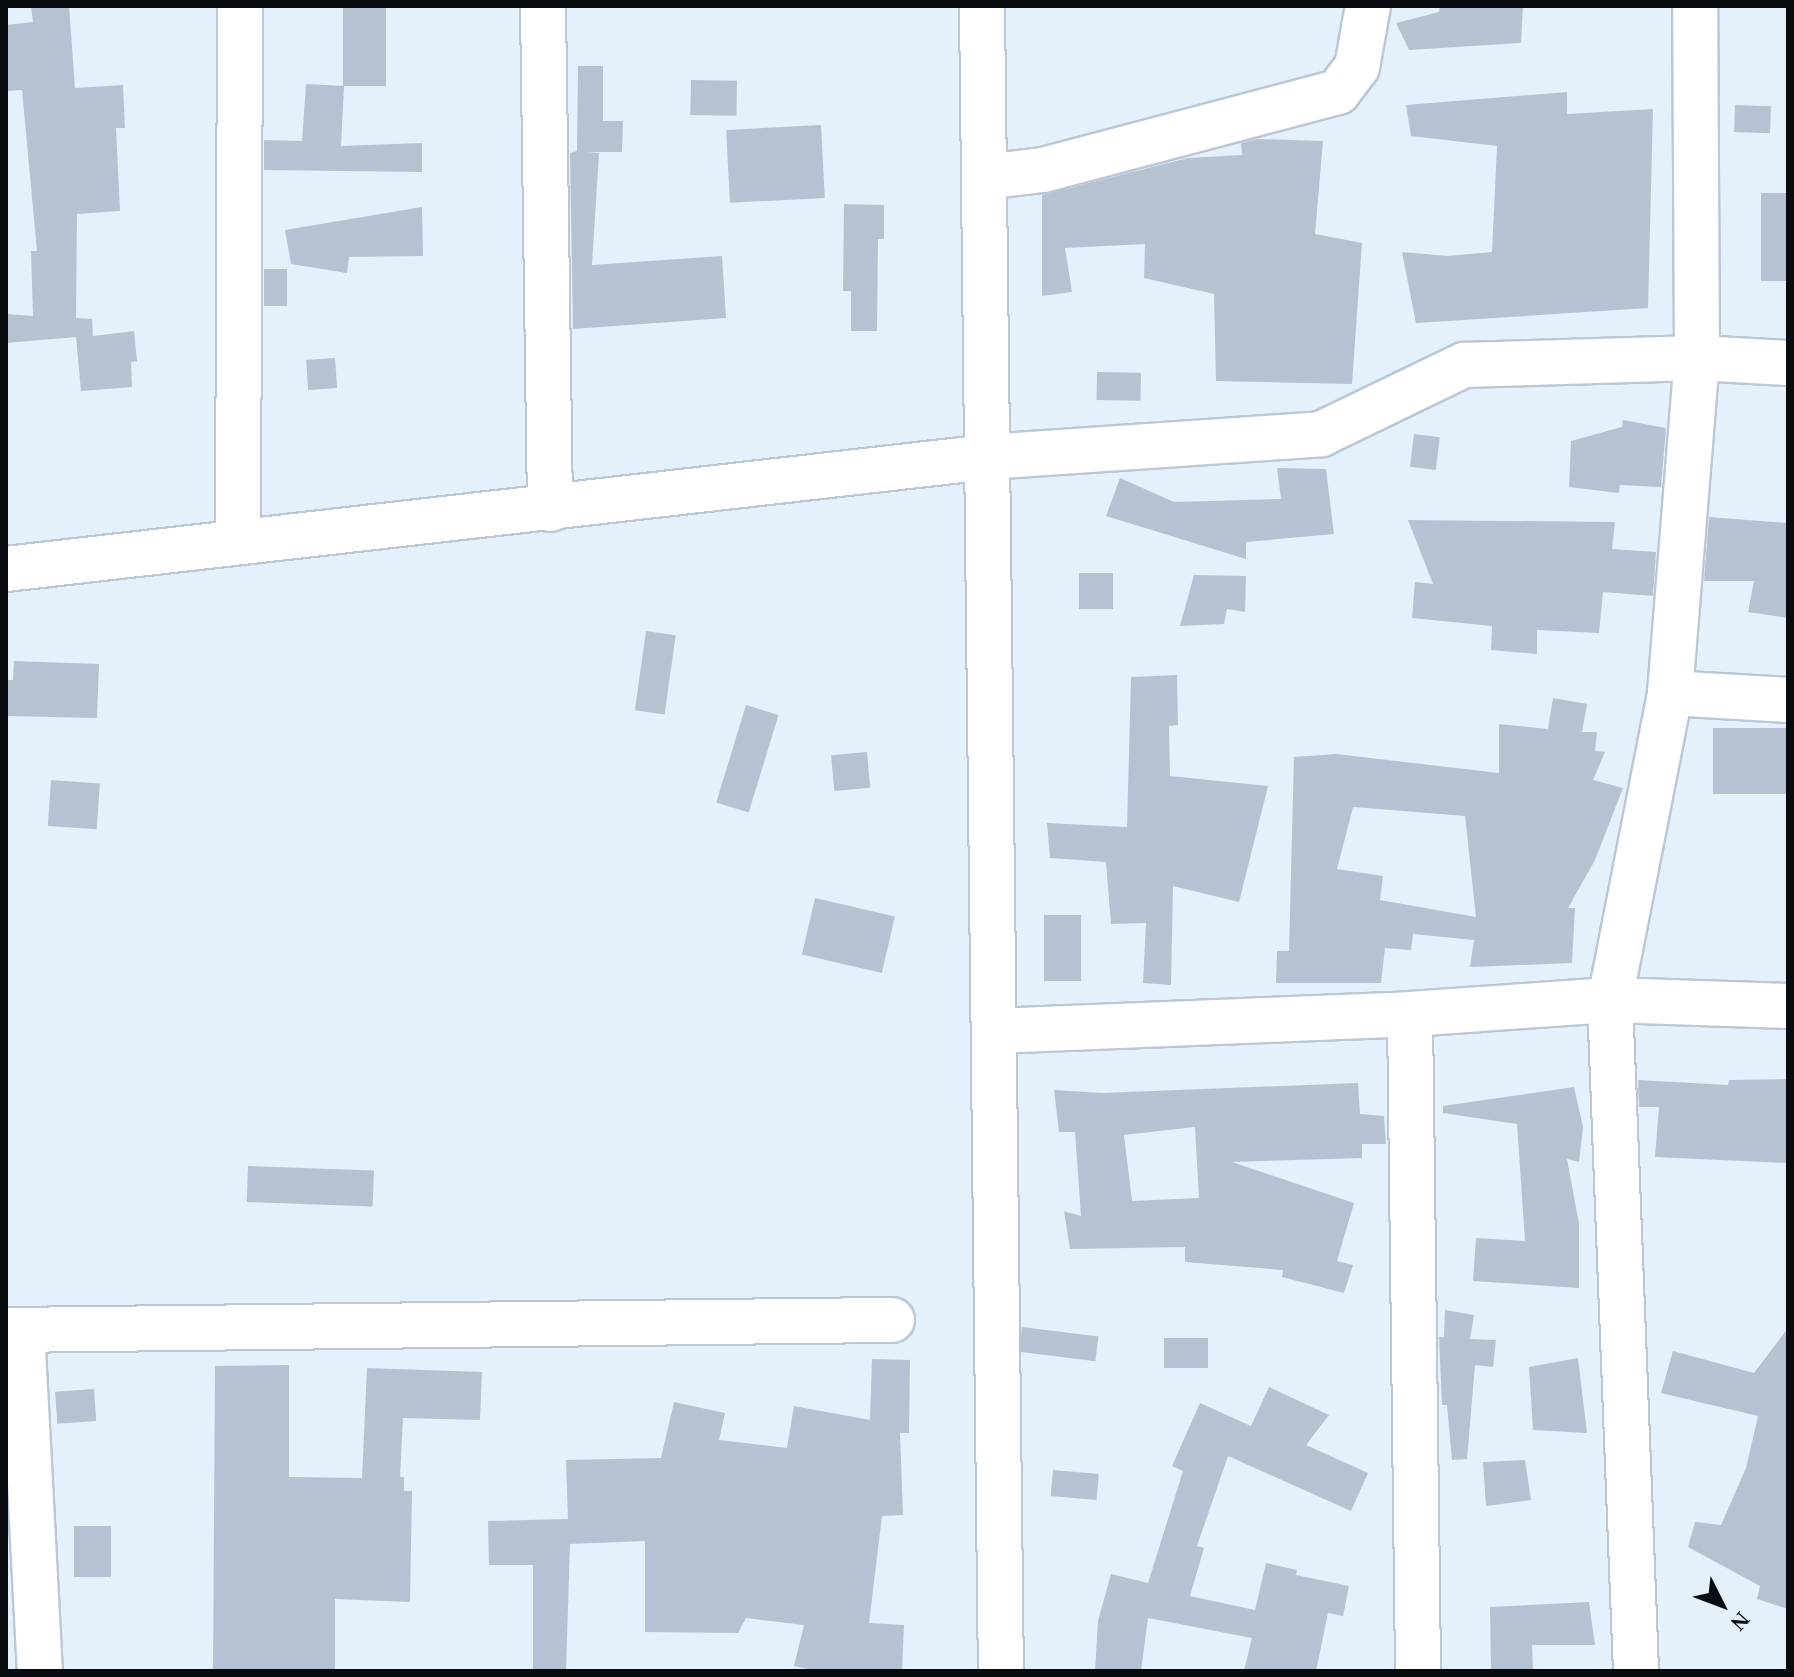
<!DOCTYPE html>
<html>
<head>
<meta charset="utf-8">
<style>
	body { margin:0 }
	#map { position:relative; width:1794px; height:1677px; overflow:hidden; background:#e5f0fd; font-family:"Times New Roman",serif }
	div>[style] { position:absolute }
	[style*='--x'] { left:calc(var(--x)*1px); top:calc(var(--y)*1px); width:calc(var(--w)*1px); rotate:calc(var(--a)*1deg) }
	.building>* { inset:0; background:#b5c2d2; transform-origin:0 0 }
	.roads { filter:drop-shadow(2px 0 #bbc7d7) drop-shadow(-2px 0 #bbc7d7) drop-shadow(0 2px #bbc7d7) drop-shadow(0 -2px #bbc7d7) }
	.minor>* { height:44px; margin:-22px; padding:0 22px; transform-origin:22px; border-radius:22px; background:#fff }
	span { translate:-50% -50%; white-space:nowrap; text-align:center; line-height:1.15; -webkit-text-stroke:6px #e5f0fd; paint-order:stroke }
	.frame { position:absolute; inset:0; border:8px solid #080c11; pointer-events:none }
	.north { position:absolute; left:1682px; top:1565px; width:80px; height:80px; -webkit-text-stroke:6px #e5f0fd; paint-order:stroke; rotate:132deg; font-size:22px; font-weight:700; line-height:32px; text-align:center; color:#080c11 }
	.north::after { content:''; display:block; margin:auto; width:28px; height:36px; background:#080c11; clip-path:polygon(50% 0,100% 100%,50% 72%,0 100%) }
</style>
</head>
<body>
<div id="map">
	<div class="building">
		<i style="clip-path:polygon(31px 6px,69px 6px,75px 88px,123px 85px,125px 128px,116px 128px,120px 211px,77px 214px,76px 318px,92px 319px,93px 336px,134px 331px,137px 361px,131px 362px,132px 387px,81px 391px,76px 337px,6px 343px,6px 314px,33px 316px,31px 251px,37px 251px,22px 90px,6px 91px,6px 25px,33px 22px)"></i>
		<i style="left:343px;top:6px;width:43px;height:80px"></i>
		<i style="clip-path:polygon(1440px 6px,1523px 6px,1521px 43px,1409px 50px,1396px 23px,1439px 12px)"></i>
		<i style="clip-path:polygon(578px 66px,603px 66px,603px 121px,623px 121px,622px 152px,588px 152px,599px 153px,592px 265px,722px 256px,726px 318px,573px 329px,570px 153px,577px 151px)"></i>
		<i style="left:691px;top:80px;width:46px;height:35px;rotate:1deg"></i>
		<i style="clip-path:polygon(306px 84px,344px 86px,341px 146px,422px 143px,422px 172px,264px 170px,264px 140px,302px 141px)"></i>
		<i style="clip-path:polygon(1567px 92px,1567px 114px,1653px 109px,1648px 308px,1416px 323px,1402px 252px,1447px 256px,1492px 252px,1497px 146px,1411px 136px,1406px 105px)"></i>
		<i style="left:1735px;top:105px;width:36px;height:27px;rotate:2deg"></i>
		<i style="left:821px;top:125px;width:73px;height:95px;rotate:87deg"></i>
		<i style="clip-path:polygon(1258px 139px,1323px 141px,1315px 234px,1362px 243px,1352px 384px,1216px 381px,1214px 294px,1144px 278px,1145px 244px,1065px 248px,1072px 292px,1042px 296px,1042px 195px,1188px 158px,1242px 155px,1241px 143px)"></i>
		<i style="left:1788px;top:193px;width:88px;height:27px;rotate:90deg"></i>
		<i style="clip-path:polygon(844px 204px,884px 205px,884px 239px,878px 239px,877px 331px,851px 331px,851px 291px,843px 291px)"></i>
		<i style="clip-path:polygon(422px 207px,423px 256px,349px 257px,347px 273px,291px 264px,285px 230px)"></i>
		<i style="left:264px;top:269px;width:23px;height:37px"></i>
		<i style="left:335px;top:358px;width:30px;height:29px;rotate:86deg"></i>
		<i style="left:1097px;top:372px;width:44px;height:28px;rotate:1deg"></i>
		<i style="clip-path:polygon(1623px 420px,1666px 428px,1661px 487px,1620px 485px,1619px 493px,1569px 487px,1571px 441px,1622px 427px)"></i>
		<i style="left:1414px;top:434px;width:26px;height:33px;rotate:7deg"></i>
		<i style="clip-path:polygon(1277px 468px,1326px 469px,1334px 534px,1246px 542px,1246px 559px,1106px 516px,1120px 478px,1174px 502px,1281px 499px)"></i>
		<i style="clip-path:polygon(1709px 517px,1788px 523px,1788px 618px,1748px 612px,1754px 581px,1704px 581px)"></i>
		<i style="clip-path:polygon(1408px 520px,1615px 522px,1612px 549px,1656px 552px,1653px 596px,1603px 592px,1599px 633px,1537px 630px,1537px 654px,1491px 650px,1492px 626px,1412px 618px,1415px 582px,1433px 584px)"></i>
		<i style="left:1079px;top:573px;width:34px;height:36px"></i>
		<i style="clip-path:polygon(1194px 575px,1246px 576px,1245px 612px,1227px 609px,1224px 624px,1180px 626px)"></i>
		<i style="left:646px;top:631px;width:30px;height:80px;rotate:8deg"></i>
		<i style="clip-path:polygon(14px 661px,99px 664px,97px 718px,6px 716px,6px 680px,13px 680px)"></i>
		<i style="clip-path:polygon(1177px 675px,1178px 725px,1169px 726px,1170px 776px,1268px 786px,1239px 902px,1173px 886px,1171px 985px,1143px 983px,1146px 923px,1111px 924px,1106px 862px,1050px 858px,1047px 823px,1127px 827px,1131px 677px)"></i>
		<i style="clip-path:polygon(evenodd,1553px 698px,1587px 704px,1582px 732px,1597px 732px,1595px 751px,1605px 752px,1593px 780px,1623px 788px,1595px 860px,1568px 908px,1575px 908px,1572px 963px,1470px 967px,1474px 940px,1413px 934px,1411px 950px,1385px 948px,1381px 983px,1276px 983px,1277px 951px,1289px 951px,1294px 757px,1336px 754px,1499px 773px,1499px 724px,1548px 729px,1553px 698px,1353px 807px,1465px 816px,1476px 917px,1380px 900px,1383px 876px,1337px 869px,1353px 807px)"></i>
		<i style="left:746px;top:705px;width:34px;height:102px;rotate:17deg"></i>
		<i style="left:1788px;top:728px;width:66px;height:75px;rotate:90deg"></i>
		<i style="left:867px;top:752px;width:36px;height:36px;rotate:85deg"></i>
		<i style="left:51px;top:780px;width:49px;height:46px;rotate:4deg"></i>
		<i style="left:815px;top:898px;width:82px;height:58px;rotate:13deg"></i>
		<i style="left:1044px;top:915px;width:37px;height:66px"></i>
		<i style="clip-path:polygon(1788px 1079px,1788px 1163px,1655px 1157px,1659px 1107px,1639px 1107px,1638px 1080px,1728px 1085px,1729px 1080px)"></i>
		<i style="clip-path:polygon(evenodd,1358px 1083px,1360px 1114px,1384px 1116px,1386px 1144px,1362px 1144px,1362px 1158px,1232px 1162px,1354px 1203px,1337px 1261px,1353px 1265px,1344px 1293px,1282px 1277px,1283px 1270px,1185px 1262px,1185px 1247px,1070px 1249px,1064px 1211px,1081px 1216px,1075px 1132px,1059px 1132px,1054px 1090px,1102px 1093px,1358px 1083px,1195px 1127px,1199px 1198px,1132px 1201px,1124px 1135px,1195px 1127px)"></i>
		<i style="clip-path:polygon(1574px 1087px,1583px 1127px,1579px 1162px,1567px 1159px,1579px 1224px,1579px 1288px,1473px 1281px,1476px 1238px,1525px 1241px,1517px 1124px,1443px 1113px,1443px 1106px)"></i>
		<i style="left:248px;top:1166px;width:126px;height:36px;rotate:2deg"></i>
		<i style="clip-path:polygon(1445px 1310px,1474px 1315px,1470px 1339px,1496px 1340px,1493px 1367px,1475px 1365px,1467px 1459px,1452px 1460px,1447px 1405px,1442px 1405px,1439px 1337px,1444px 1337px)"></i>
		<i style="left:1022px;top:1327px;width:77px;height:25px;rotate:7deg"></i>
		<i style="clip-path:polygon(1788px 1328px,1788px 1609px,1757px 1599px,1760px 1586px,1688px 1547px,1695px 1522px,1721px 1525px,1746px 1468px,1758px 1416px,1661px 1393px,1673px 1351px,1754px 1373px)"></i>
		<i style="left:1164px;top:1338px;width:44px;height:30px"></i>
		<i style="clip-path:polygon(1578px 1358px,1587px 1433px,1533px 1430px,1529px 1367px)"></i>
		<i style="clip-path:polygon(872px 1359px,910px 1360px,909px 1433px,900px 1433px,903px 1515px,882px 1516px,869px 1623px,904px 1625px,902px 1671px,817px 1671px,794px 1666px,804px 1625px,746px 1618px,738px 1633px,645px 1632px,645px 1541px,570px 1544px,566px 1671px,533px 1671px,533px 1565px,489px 1565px,488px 1521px,568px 1519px,566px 1460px,661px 1458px,674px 1402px,725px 1413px,719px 1440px,787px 1448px,794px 1406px,870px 1420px)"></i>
		<i style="clip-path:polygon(289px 1365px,289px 1477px,362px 1478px,367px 1368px,482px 1372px,480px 1420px,403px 1418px,400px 1477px,404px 1477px,404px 1491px,412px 1491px,410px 1602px,335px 1599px,335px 1671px,213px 1671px,215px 1366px)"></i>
		<i style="clip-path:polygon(1269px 1387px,1329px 1415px,1306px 1445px,1368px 1473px,1351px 1511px,1228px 1456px,1197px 1546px,1204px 1548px,1190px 1596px,1255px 1610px,1266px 1563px,1297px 1570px,1296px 1575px,1349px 1586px,1343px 1616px,1328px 1613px,1316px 1671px,1244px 1671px,1252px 1638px,1148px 1618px,1141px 1671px,1095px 1671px,1098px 1621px,1111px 1574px,1148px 1583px,1183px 1471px,1172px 1466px,1200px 1403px,1251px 1426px)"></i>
		<i style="left:94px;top:1389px;width:32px;height:39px;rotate:86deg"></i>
		<i style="clip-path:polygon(1525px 1460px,1531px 1500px,1486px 1506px,1483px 1462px)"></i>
		<i style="left:1053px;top:1470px;width:46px;height:26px;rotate:5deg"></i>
		<i style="left:111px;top:1526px;width:51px;height:37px;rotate:90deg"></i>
		<i style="clip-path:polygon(1589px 1602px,1595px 1645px,1532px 1645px,1533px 1671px,1491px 1671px,1490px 1607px)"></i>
	</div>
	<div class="roads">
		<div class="minor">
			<i style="--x:543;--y:6;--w:503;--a:89.2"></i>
			<i style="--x:982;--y:6;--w:1665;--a:89.35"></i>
			<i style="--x:984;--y:177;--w:59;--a:-6.8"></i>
			<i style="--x:1043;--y:170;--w:305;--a:-14.8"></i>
			<i style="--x:1338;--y:92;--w:31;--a:-53"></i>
			<i style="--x:1357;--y:67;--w:62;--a:-79.8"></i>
			<i style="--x:238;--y:541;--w:535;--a:-89.79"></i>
			<i style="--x:6;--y:569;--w:987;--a:-6.51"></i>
			<i style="--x:987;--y:457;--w:335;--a:-3.9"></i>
			<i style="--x:1321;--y:434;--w:159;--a:-25.8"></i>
			<i style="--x:1464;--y:365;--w:233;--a:-1.7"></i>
			<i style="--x:1697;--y:358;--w:91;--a:3.1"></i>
			<i style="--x:1670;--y:693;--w:118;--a:3.4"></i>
			<i style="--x:1410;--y:1014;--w:657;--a:89.3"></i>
			<i style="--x:994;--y:1031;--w:416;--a:-2.3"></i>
			<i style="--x:1410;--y:1014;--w:200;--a:-4"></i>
			<i style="--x:1610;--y:1000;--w:178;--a:1.9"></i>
			<i style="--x:6;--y:1330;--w:886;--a:-0.65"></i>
			<i style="--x:22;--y:1330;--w:341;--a:87"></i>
			<i style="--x:1636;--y:1671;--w:672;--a:-92.22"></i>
			<i style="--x:1610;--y:1000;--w:313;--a:-78.9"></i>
			<i style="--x:1670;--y:693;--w:336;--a:-85.4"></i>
			<i style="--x:1697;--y:358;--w:352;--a:-90.3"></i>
		</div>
	</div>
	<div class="frame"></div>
	<div class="north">N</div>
</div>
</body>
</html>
